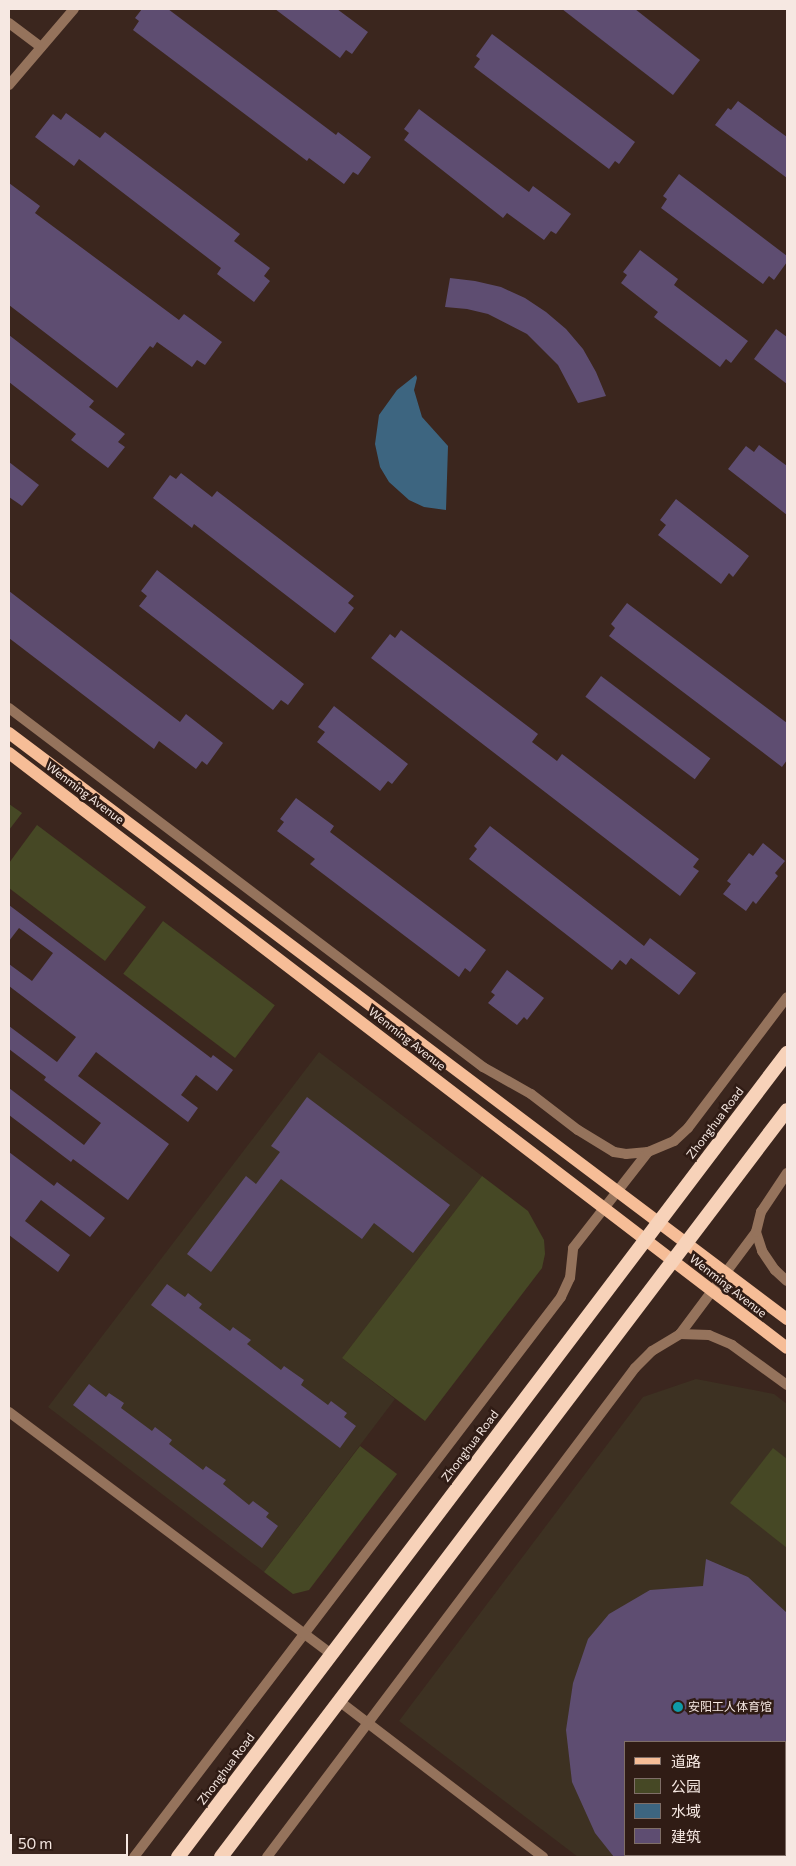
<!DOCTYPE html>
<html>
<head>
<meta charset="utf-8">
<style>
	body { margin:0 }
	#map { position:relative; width:796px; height:1866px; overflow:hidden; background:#3b261e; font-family:Commissioner,"Noto Sans SC",sans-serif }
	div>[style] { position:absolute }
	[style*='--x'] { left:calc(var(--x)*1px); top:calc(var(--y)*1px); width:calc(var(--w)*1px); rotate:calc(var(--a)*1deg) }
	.commercial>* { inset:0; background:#3d3122 }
	.green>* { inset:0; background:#464825; transform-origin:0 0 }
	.water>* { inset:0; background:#3d6580 }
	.building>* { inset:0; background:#5e4d71; transform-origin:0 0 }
	.minor>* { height:10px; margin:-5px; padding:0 5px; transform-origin:5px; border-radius:5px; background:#95735c }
	.tertiary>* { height:10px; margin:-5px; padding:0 5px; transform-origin:5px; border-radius:5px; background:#95735c }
	.primary>* { height:12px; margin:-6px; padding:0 6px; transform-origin:6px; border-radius:6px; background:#f6bd97 }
	.trunk>* { height:14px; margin:-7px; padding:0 7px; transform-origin:7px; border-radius:7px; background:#f7d2b9 }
	.dots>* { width:14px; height:14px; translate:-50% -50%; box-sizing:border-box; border:2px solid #301c15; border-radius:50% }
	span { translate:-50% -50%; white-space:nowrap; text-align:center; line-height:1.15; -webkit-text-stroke:5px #301c15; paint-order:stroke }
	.street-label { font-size:12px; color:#f6e8e2 }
	.poi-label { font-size:12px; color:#f6e8e2 }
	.left { translate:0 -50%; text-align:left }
	.frame { position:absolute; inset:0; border:10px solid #f6e8e2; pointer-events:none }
	.legend { position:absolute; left:624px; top:1741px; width:162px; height:115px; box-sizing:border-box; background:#301c15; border:1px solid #7f6e67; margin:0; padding:6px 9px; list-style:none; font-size:15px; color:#f6e8e2 }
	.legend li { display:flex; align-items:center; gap:10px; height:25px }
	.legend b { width:25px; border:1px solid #7f6e67 }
	.scale { position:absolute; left:10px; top:1834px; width:118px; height:22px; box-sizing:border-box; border:2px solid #f6e8e2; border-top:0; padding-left:6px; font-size:15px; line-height:18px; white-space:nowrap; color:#f6e8e2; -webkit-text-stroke:4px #301c15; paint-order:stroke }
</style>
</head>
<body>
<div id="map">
	<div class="commercial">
		<i style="clip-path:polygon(319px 1052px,482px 1176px,342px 1358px,395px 1399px,264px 1572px,48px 1407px)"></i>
		<i style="clip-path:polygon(evenodd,696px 1379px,774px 1394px,787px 1404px,787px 1857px,578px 1857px,399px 1721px,643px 1397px,696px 1379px,625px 1742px,785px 1742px,785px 1855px,625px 1855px,625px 1742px)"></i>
	</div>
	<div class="green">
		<i style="clip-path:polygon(9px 804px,22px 813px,9px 830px)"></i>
		<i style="clip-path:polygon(37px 825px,146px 907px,105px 961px,9px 888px,9px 863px)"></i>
		<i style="left:163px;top:921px;width:140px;height:66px;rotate:37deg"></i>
		<i style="clip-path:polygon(482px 1176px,528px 1211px,544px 1240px,545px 1254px,542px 1268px,425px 1421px,342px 1358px)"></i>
		<i style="clip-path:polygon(360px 1446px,397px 1474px,309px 1590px,293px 1594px,264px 1572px)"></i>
		<i style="clip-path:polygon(773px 1448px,787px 1459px,787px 1548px,730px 1503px)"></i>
	</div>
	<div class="water">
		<i style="clip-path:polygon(416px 375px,417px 378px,414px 390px,422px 417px,448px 446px,446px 510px,424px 507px,409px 500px,389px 482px,380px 467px,375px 444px,379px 415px,397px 390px)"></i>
	</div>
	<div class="building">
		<i style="clip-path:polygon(142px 9px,168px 9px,336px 135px,338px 132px,371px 157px,358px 175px,353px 172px,344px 184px,309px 158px,307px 161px,133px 30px,139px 21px,135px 18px)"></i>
		<i style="clip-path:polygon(275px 9px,337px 9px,368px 32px,352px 54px,346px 50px,340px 58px)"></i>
		<i style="clip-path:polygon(562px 9px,635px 9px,700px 60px,673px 95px)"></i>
		<i style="clip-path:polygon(492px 34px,635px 142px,619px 164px,615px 161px,609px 169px,474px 67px,480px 59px,476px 56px)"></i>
		<i style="clip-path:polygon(738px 101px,787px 137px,787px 178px,715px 125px,728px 108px,731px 110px)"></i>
		<i style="clip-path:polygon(419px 109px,529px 192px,533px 186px,571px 214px,556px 234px,551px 231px,544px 240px,507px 213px,503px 218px,404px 140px,409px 133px,404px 129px)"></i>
		<i style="clip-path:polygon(66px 113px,100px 138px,105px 132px,240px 234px,234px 241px,270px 268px,264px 276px,270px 281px,254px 302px,217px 274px,221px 268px,79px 159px,74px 166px,35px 137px,53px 114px,61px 120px)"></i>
		<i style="clip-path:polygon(679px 174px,787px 256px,787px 262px,774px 280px,769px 276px,763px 284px,661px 208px,667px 199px,663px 196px)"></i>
		<i style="clip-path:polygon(9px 183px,40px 206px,35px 213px,179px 320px,184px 314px,222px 342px,205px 365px,197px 360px,192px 367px,157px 342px,153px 348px,150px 346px,117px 388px,9px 305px)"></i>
		<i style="clip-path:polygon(640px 250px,678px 279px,674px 285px,748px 341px,731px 363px,726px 359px,720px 367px,654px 317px,658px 312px,621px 283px,627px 275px,623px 272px)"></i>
		<i style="clip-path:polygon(450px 278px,475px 281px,501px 287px,525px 298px,546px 312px,566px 329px,583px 349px,596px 372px,606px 396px,578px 403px,558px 365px,527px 334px,488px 314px,467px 309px,445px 307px)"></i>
		<i style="clip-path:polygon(776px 329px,787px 337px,787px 384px,754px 359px)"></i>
		<i style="clip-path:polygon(9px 335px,94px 401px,89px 407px,125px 434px,118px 442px,125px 447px,108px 468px,71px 440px,76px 434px,9px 382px)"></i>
		<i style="clip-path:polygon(759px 445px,787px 466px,787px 515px,728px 469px,746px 446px,754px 452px)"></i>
		<i style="clip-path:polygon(9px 462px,39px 485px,22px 506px,9px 497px)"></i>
		<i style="clip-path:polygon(181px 473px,212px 497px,217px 491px,354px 596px,348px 603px,354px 608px,335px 633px,194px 524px,192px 528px,153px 498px,170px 475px,176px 479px)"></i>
		<i style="clip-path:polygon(676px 499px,749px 556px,733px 577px,729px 573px,721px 584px,658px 535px,666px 525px,660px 520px)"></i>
		<i style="clip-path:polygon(157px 570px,304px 684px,288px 705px,281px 700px,273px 710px,139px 606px,147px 596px,141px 591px)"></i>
		<i style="clip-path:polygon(9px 591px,180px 722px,186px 714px,223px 743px,207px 765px,202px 761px,196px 769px,159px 741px,154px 749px,9px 638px)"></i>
		<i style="clip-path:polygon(627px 603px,787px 723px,787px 760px,782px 767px,609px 636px,615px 628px,611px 624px)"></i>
		<i style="clip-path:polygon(401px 630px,538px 734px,532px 742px,557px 761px,562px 754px,699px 859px,693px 867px,699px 871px,680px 896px,371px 658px,390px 634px,395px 638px)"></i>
		<i style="left:601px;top:676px;width:137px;height:26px;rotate:37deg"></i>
		<i style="clip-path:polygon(334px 706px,408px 764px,392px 784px,388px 781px,380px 791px,317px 742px,325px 732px,318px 727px)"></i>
		<i style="clip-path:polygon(296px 798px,334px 826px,330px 832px,486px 950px,470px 972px,465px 968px,459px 977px,310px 864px,315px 859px,277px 831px,284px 822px,280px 819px)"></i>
		<i style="clip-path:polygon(490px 826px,644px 946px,650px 938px,696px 973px,679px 995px,631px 958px,626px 965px,620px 960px,612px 970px,469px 859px,477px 849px,474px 846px)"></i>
		<i style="clip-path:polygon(763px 843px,785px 861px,775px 873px,778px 876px,756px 904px,753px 901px,746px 911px,723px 894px,731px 884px,727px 881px,749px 853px,753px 856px)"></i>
		<i style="clip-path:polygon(9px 905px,211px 1058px,213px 1055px,233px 1070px,217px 1091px,196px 1075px,181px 1095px,198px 1108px,188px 1122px,96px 1052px,78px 1076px,169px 1144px,128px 1200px,73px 1159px,71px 1162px,9px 1115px,9px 1088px,84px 1145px,101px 1123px,44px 1080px,46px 1077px,9px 1049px,9px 1026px,57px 1062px,76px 1037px,9px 986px,9px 964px,32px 981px,53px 953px,19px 928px,9px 941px)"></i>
		<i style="clip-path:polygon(507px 970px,544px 998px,527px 1020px,524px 1017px,517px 1025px,488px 1003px,495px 995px,491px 992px)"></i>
		<i style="clip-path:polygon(307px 1097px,450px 1205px,413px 1253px,374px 1223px,362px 1239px,281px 1179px,211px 1272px,187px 1254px,246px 1176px,256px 1184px,280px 1152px,271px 1146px)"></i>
		<i style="clip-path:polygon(9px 1152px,54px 1186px,57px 1182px,105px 1218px,90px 1237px,41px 1200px,25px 1221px,70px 1255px,58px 1272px,9px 1235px)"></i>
		<i style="clip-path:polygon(167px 1284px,185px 1297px,188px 1293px,202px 1304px,199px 1308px,230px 1331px,233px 1327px,251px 1340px,247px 1344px,281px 1370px,284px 1366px,304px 1380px,301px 1385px,328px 1405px,331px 1401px,347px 1413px,344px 1417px,356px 1426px,340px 1448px,151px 1305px)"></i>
		<i style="clip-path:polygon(89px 1384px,106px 1397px,109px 1393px,124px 1403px,121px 1408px,152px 1431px,155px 1427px,172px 1440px,169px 1444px,203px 1470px,206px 1466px,226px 1480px,223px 1484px,249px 1505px,253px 1501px,269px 1513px,266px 1517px,278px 1526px,262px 1548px,73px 1405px)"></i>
		<i style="clip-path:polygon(706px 1559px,748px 1577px,787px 1613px,787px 1742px,625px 1742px,625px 1857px,614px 1857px,595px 1833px,572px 1782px,566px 1730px,573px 1683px,588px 1639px,609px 1614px,650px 1590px,703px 1586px)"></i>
	</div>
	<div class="minor">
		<i style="--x:9;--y:708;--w:595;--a:37.14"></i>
		<i style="--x:483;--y:1067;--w:55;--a:29.4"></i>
		<i style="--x:531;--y:1094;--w:59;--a:37.5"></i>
		<i style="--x:578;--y:1130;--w:42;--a:31.4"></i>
		<i style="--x:614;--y:1152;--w:12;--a:9"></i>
		<i style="--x:626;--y:1154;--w:22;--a:-5"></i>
		<i style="--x:756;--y:1232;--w:20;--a:72"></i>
		<i style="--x:762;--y:1251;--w:23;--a:56"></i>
		<i style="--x:775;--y:1270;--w:16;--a:43"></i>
		<i style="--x:680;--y:1334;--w:29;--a:2"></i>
		<i style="--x:709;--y:1335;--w:25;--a:23"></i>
		<i style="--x:732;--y:1345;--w:68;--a:36"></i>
		<i style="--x:339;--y:1701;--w:257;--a:37.4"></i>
		<i style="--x:134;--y:1857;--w:704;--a:-52.67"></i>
		<i style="--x:561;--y:1297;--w:21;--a:-65"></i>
		<i style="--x:570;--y:1278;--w:30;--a:-84"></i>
		<i style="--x:573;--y:1248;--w:122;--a:-52"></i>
		<i style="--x:648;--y:1152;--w:28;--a:-23"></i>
		<i style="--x:674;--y:1141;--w:19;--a:-43"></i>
		<i style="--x:688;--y:1128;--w:164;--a:-52.9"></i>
		<i style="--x:267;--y:1857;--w:612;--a:-53.04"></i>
		<i style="--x:635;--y:1368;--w:24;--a:-45"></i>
		<i style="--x:652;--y:1351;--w:33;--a:-31"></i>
		<i style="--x:680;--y:1334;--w:127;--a:-53.3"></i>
		<i style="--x:756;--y:1232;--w:21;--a:-76"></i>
		<i style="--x:761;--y:1212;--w:47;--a:-56.3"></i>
	</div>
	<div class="tertiary">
		<i style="--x:9;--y:23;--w:40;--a:37"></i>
		<i style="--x:9;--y:85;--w:100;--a:-49.5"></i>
		<i style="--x:9;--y:1412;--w:403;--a:36.9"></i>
	</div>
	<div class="primary">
		<i style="--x:9;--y:733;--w:974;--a:36.99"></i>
		<i style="--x:9;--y:753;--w:979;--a:37.41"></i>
	</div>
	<div class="trunk">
		<i style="--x:178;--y:1857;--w:1009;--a:-52.86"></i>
		<i style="--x:221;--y:1857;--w:937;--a:-52.85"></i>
	</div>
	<div class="dots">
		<i style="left:678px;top:1707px;background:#0f9aa8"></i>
	</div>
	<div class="street-label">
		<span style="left:85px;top:793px;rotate:37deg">Wenming Avenue</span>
		<span style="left:407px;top:1039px;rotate:38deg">Wenming Avenue</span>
		<span style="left:715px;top:1123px;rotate:-53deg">Zhonghua Road</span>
		<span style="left:728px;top:1286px;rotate:38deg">Wenming Avenue</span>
		<span style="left:470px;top:1446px;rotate:-53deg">Zhonghua Road</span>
		<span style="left:226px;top:1769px;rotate:-53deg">Zhonghua Road</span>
	</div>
	<div class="poi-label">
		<span class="left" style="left:688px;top:1707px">安阳工人体育馆</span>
	</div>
	<div class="frame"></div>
	<ul class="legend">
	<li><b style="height:6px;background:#f6bd97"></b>道路</li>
	<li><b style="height:14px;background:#464825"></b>公园</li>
	<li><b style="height:14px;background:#3d6580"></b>水域</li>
	<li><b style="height:14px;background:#5e4d71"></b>建筑</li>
	</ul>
	<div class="scale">50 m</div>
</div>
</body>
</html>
